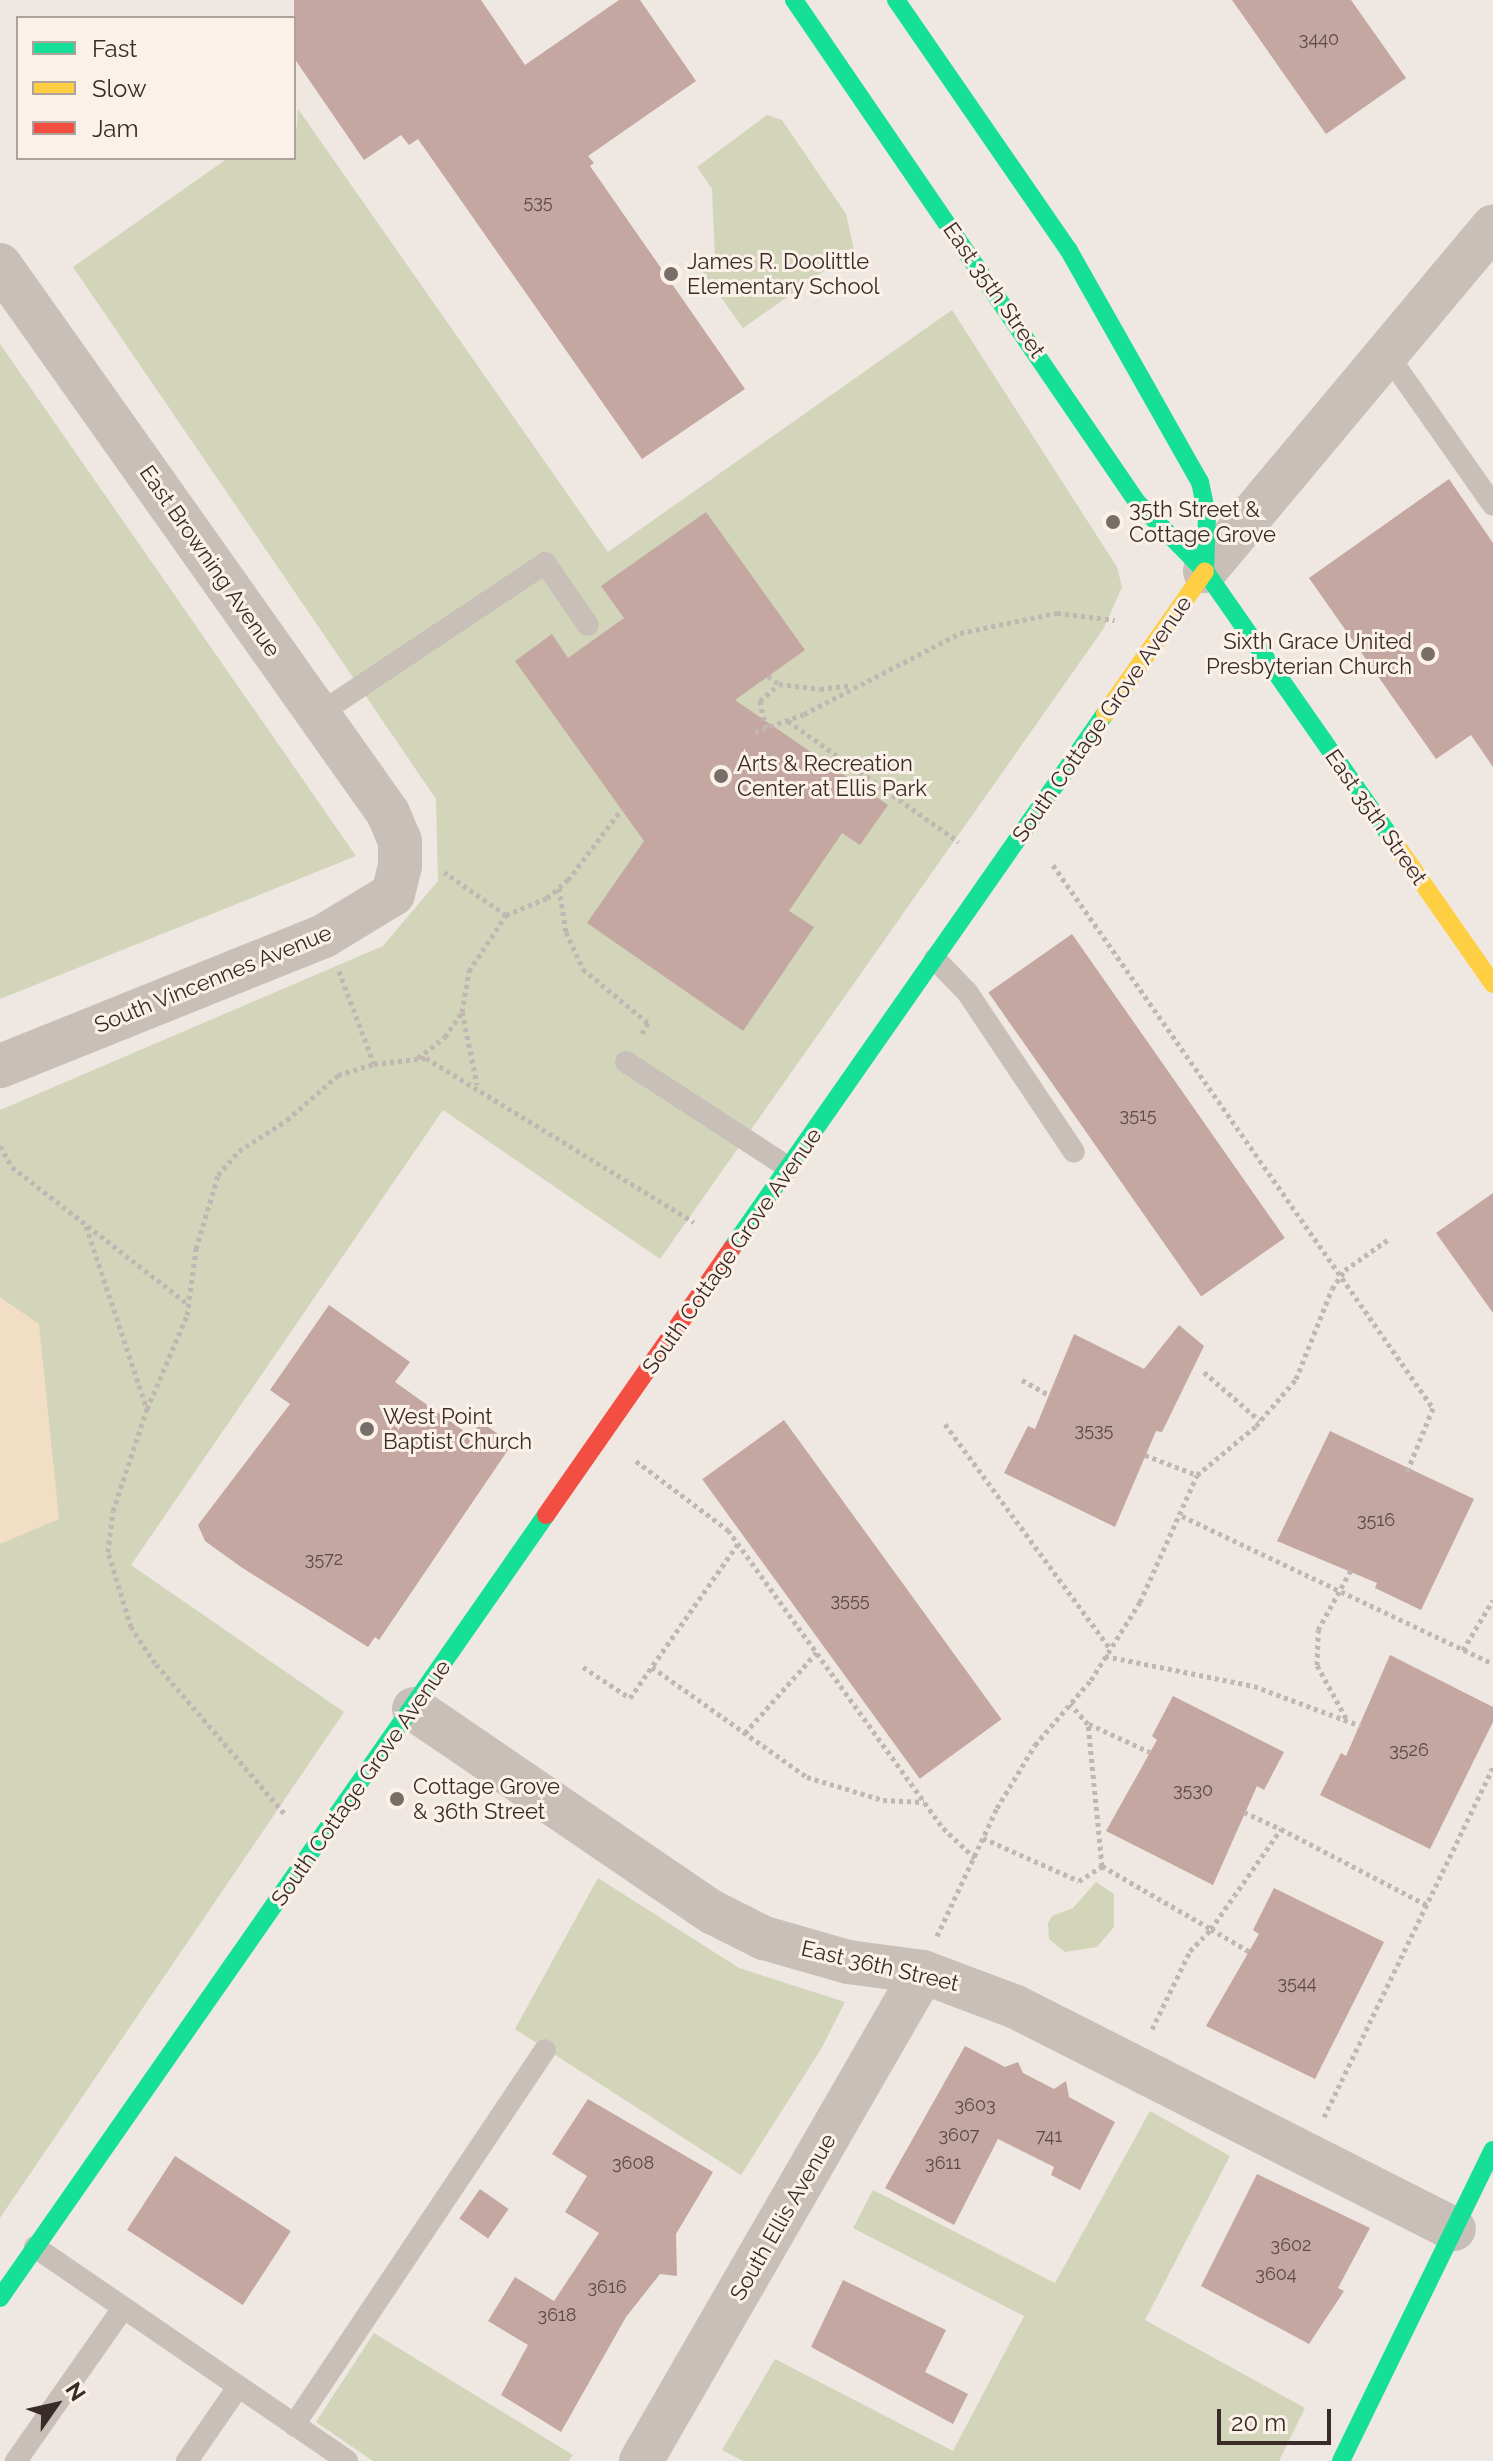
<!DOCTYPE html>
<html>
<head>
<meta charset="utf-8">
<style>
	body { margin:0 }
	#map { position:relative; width:1493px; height:2461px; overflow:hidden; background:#efe7e1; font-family:Raleway,sans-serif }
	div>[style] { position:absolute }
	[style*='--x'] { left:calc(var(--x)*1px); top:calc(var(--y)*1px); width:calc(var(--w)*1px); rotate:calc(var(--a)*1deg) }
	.green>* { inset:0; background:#d2d5b9 }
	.sand>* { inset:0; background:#f2ddc5 }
	.building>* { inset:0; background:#c4a7a1; transform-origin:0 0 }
	.path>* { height:5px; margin-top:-2.5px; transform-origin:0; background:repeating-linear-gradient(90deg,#c0b7b2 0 4px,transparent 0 8px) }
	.lane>* { height:22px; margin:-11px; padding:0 11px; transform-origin:11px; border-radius:11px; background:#c8bfb9 }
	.street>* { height:44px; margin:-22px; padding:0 22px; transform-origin:22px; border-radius:22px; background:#c8bfb9 }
	.fast>* { height:18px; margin:-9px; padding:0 9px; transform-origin:9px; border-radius:9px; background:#16e098 }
	.slow>* { height:18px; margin:-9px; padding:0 9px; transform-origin:9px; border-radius:9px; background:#ffcf43 }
	.jam>* { height:18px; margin:-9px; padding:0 9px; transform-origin:9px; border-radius:9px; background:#f24e42 }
	.dots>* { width:22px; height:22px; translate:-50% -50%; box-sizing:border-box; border:4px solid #fcf1e8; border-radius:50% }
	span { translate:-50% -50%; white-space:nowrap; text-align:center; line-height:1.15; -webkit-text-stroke:6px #fcf1e8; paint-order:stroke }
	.number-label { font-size:18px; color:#5c4a46 }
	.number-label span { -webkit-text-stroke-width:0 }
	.poi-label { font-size:22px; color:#392b27 }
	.left { translate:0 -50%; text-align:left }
	.right { translate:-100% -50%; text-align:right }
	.street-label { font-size:22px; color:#392b27 }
	.legend { position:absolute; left:16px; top:16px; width:280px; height:144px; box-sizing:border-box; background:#fcf1e8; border:2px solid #aea29b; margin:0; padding:10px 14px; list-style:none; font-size:24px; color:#392b27 }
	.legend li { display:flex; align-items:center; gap:16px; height:40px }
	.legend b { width:40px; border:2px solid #aea29b }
	.north { position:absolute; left:16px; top:2365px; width:80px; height:80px; -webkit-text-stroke:6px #fcf1e8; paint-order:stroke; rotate:56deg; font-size:22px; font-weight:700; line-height:32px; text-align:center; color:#392b27 }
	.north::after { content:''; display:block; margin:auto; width:28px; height:36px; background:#392b27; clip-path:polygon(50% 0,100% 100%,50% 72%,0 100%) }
	.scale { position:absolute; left:1217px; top:2409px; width:114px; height:36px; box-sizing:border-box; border:4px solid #392b27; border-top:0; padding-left:10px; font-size:24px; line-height:28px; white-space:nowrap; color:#392b27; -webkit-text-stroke:6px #fcf1e8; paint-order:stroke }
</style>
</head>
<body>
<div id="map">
	<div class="green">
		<i style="clip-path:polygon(298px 109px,608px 552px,952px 310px,1117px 567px,1122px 587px,1104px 628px,660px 1259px,443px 1110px,131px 1565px,344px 1712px,0 2218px,0 1110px,383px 946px,438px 881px,436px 799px,73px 267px,228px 158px,294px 158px)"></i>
		<i style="clip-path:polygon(767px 115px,782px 120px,846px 214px,854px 250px,743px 328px,700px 268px,715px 257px,712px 189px,697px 167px)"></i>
		<i style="clip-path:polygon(0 344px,356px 856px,0 999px)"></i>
		<i style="clip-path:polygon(598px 1878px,739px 1968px,845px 2002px,821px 2049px,741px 2175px,515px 2029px)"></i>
		<i style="clip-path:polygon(1096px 1882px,1114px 1894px,1114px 1927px,1097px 1947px,1065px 1952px,1049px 1939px,1048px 1923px,1052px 1916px,1073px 1908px)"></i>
		<i style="clip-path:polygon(1150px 2111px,1230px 2156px,1145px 2320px,1305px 2408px,1279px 2461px,743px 2461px,722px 2450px,775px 2359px,953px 2451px,1024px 2316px,853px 2228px,873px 2190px,1055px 2283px)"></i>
		<i style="clip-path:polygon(374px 2333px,573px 2455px,569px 2461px,373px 2461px,316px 2422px)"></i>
	</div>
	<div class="sand">
		<i style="clip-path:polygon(0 1297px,39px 1324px,59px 1519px,0 1544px)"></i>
	</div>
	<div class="building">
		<i style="clip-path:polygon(294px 0,481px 0,525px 65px,619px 0,640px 0,696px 81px,588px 156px,594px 163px,590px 166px,745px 389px,642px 459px,418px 139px,409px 145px,401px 135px,364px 160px,294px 58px)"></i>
		<i style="clip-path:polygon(1232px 0,1351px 0,1406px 78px,1326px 134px)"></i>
		<i style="clip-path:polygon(1449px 479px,1493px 543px,1493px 767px,1471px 735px,1436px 759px,1309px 578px)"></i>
		<i style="clip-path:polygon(706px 512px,805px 650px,735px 700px,888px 805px,860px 845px,842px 833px,789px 911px,814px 927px,743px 1031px,587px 923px,644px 841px,515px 661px,552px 634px,568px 658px,624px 618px,601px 586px)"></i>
		<i style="left:1072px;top:934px;width:371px;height:102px;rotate:55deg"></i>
		<i style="clip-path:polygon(1493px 1193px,1493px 1313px,1436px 1233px)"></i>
		<i style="clip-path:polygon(329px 1305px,410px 1362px,395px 1382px,471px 1436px,481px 1422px,512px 1444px,379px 1640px,375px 1637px,368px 1647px,241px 1567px,205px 1541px,198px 1525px,290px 1404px,270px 1390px)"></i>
		<i style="clip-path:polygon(1179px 1325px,1204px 1346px,1162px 1432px,1156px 1431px,1115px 1527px,1004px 1473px,1028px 1426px,1035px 1429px,1074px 1334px,1144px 1369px)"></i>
		<i style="left:784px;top:1420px;width:370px;height:101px;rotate:54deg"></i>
		<i style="clip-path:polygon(1330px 1431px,1474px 1499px,1421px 1610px,1375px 1588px,1377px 1583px,1277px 1541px)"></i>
		<i style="clip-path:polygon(1390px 1655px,1493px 1707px,1493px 1722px,1430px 1849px,1320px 1795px,1341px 1753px,1346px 1756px)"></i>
		<i style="clip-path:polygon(1173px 1696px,1284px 1752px,1264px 1790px,1257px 1786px,1213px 1885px,1106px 1831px,1157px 1740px,1152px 1736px)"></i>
		<i style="clip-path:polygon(1274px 1888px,1384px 1942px,1315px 2079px,1206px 2026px,1259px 1934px,1253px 1930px)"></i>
		<i style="clip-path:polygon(965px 2046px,1005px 2067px,1018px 2062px,1023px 2073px,1054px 2089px,1066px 2081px,1069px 2097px,1115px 2122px,1080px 2190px,1051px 2175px,1054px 2167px,998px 2139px,954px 2225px,885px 2188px)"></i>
		<i style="clip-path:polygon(588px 2099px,713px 2172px,676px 2234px,677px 2276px,660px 2274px,626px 2317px,561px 2432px,501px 2395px,528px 2345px,488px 2321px,515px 2277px,554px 2301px,599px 2233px,565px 2212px,587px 2176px,552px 2154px)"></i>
		<i style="left:175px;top:2156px;width:138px;height:88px;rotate:33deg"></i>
		<i style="clip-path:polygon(1257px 2174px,1370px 2228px,1338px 2288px,1344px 2291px,1309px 2344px,1201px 2286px)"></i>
		<i style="left:480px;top:2189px;width:35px;height:36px;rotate:35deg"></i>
		<i style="clip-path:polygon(843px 2280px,946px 2330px,925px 2372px,968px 2394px,953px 2424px,811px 2347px)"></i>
	</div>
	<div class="path">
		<i style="--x:768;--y:676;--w:14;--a:36"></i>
		<i style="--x:779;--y:684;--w:41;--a:7"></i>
		<i style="--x:820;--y:689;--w:32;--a:-7"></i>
		<i style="--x:788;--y:721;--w:209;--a:35.3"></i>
		<i style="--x:766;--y:728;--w:28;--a:-103"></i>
		<i style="--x:760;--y:701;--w:25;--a:-42"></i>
		<i style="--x:755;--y:732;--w:52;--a:-20.2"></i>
		<i style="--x:804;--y:714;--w:176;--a:-27.4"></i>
		<i style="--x:960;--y:633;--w:99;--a:-11.7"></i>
		<i style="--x:1057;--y:613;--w:58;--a:6.9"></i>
		<i style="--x:1053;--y:865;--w:663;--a:55.02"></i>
		<i style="--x:1433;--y:1408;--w:71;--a:112.2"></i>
		<i style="--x:559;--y:888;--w:45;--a:81"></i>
		<i style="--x:566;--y:932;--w:41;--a:65.3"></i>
		<i style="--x:583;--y:969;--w:85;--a:39.7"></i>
		<i style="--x:648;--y:1023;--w:16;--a:120"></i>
		<i style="--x:506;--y:915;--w:44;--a:-22.5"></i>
		<i style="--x:547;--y:898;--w:28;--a:-41"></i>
		<i style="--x:568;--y:880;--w:88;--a:-52.9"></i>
		<i style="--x:339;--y:971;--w:99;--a:69.4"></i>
		<i style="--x:462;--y:1012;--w:74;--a:78.2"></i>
		<i style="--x:418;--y:1058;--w:34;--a:-38"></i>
		<i style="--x:445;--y:1037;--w:30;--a:-56"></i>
		<i style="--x:462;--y:1012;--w:42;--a:-80.3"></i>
		<i style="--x:469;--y:971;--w:67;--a:-56.5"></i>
		<i style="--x:506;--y:915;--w:75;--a:-145.3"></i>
		<i style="--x:0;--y:1146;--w:24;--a:60"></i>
		<i style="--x:12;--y:1167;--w:224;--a:37.9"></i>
		<i style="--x:86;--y:1226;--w:193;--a:71.6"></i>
		<i style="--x:1204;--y:1372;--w:74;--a:41.2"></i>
		<i style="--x:1022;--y:1380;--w:33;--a:29"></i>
		<i style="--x:945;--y:1424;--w:279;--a:53.7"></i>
		<i style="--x:1145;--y:1455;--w:56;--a:21"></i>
		<i style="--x:636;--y:1461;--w:115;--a:36.9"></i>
		<i style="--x:728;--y:1530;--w:367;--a:54.2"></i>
		<i style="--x:943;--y:1828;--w:44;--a:43.2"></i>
		<i style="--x:1182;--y:1516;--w:344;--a:25.4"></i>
		<i style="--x:1463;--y:1650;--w:58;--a:-59"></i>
		<i style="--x:1105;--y:1656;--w:152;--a:11.4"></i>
		<i style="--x:1254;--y:1686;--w:114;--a:20.5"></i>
		<i style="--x:583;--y:1667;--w:56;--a:33.4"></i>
		<i style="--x:630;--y:1698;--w:188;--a:-55"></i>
		<i style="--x:652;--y:1667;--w:190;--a:35.4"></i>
		<i style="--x:807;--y:1777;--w:79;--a:16.8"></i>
		<i style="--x:883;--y:1800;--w:41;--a:2.8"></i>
		<i style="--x:1346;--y:1718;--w:60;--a:-118.7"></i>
		<i style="--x:1317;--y:1665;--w:35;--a:-88"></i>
		<i style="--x:1318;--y:1630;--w:68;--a:-61.2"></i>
		<i style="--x:1089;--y:1724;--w:67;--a:24.7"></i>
		<i style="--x:745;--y:1733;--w:108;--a:-48.4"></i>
		<i style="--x:1244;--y:1812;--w:41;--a:24.7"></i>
		<i style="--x:284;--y:1813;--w:198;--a:-130.7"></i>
		<i style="--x:155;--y:1663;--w:43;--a:-123.7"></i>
		<i style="--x:131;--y:1627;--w:78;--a:-107"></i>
		<i style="--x:108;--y:1552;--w:41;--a:-83"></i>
		<i style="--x:113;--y:1511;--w:108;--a:-71.6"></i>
		<i style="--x:147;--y:1409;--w:102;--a:-66.9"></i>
		<i style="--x:187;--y:1315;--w:67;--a:-82.2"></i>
		<i style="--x:196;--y:1249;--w:77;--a:-73.4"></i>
		<i style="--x:218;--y:1175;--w:32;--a:-49"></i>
		<i style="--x:239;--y:1151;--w:57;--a:-32.9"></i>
		<i style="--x:287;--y:1120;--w:68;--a:-41.4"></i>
		<i style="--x:338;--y:1075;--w:38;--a:-17"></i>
		<i style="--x:374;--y:1064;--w:52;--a:-6.6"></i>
		<i style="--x:426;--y:1058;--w:314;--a:31.5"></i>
		<i style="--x:983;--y:1838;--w:105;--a:24.1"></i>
		<i style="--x:1079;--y:1881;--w:27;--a:-33"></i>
		<i style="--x:1102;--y:1866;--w:143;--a:-95.6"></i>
		<i style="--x:1088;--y:1724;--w:27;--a:-132"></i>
		<i style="--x:1102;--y:1866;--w:126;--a:30"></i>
		<i style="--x:1211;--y:1929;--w:122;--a:-55"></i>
		<i style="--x:1281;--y:1829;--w:165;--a:27.5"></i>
		<i style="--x:937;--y:1936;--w:141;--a:-64.9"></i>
		<i style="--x:997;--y:1808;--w:74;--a:-58.9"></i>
		<i style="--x:1035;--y:1745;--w:86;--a:-49.3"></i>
		<i style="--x:1091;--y:1680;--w:92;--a:-57.9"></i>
		<i style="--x:1140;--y:1602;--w:139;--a:-65.8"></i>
		<i style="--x:1197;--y:1475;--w:77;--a:-39.7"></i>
		<i style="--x:1256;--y:1426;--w:62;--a:-49.6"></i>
		<i style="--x:1296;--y:1379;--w:97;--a:-68.2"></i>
		<i style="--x:1332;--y:1289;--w:23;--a:-56"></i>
		<i style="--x:1345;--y:1270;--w:54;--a:-35.2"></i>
		<i style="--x:1152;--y:2029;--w:87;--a:-64"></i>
		<i style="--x:1190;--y:1951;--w:30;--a:-46"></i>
		<i style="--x:1211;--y:1929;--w:45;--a:30.5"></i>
		<i style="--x:1324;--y:2117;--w:388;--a:-64.2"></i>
	</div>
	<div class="lane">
		<i style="--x:1387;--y:354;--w:184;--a:54.9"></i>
		<i style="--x:319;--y:714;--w:272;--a:-33.7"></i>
		<i style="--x:545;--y:563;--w:75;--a:55.3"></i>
		<i style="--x:935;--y:959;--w:46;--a:45.9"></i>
		<i style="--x:967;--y:992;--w:192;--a:56.2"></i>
		<i style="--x:626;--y:1062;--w:194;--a:33"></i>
		<i style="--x:35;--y:2247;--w:378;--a:34.4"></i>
		<i style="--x:294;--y:2425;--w:451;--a:-56.2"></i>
		<i style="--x:16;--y:2461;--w:187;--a:-55"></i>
		<i style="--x:187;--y:2461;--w:90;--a:-55.4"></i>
	</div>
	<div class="street">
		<i style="--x:0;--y:265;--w:671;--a:54.7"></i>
		<i style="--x:388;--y:813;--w:30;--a:67"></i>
		<i style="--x:400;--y:841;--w:25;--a:90"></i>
		<i style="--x:400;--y:866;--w:29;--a:104"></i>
		<i style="--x:393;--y:894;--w:81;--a:148.7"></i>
		<i style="--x:324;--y:936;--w:349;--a:158.1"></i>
		<i style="--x:1205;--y:571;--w:449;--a:-50.1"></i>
		<i style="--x:414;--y:1709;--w:361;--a:34.3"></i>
		<i style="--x:712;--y:1912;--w:58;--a:26.6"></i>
		<i style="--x:764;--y:1938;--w:87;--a:15.9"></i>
		<i style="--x:848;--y:1962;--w:76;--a:7.6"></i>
		<i style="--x:923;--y:1972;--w:99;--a:20.6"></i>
		<i style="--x:1016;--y:2007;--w:491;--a:26.9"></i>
		<i style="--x:641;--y:2461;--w:564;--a:-60.03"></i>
	</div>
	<div class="fast">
		<i style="--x:794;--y:0;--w:608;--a:55.66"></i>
		<i style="--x:1137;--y:502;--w:97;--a:45.4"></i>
		<i style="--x:1205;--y:571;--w:330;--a:55.1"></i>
		<i style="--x:896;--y:0;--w:303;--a:55.4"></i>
		<i style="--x:1068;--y:249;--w:268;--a:60.5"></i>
		<i style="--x:1200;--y:482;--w:35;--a:78"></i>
		<i style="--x:1207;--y:516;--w:55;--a:92.1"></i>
		<i style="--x:732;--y:1248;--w:651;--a:-55.07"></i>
		<i style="--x:0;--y:2298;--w:955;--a:-55.11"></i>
		<i style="--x:1341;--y:2461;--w:346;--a:-64"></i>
	</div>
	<div class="slow">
		<i style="--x:1105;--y:714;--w:174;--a:-55"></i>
		<i style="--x:1394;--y:842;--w:173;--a:55.1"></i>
	</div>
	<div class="jam">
		<i style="--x:546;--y:1515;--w:325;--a:-55.1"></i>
	</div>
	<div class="dots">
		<i style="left:671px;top:274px;background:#796d68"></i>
		<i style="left:1113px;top:522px;background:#796d68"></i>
		<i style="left:1428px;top:654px;background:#796d68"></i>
		<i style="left:721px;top:776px;background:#796d68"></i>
		<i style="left:367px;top:1429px;background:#796d68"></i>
		<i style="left:397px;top:1799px;background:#796d68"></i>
	</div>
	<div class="number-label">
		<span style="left:1319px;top:39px">3440</span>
		<span style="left:538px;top:202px">535</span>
		<span style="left:1138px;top:1115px">3515</span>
		<span style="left:1094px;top:1430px">3535</span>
		<span style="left:1376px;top:1520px">3516</span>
		<span style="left:324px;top:1559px">3572</span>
		<span style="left:850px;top:1600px">3555</span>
		<span style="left:1409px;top:1750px">3526</span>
		<span style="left:1193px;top:1790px">3530</span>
		<span style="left:1297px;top:1983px">3544</span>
		<span style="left:975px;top:2105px">3603</span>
		<span style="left:959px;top:2135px">3607</span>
		<span style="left:1049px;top:2136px">741</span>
		<span style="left:633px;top:2163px">3608</span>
		<span style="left:943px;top:2163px">3611</span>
		<span style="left:1291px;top:2245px">3602</span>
		<span style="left:1276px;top:2274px">3604</span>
		<span style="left:607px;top:2287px">3616</span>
		<span style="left:557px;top:2315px">3618</span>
	</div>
	<div class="poi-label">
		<span class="left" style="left:687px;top:274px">James R. Doolittle<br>Elementary School</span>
		<span class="left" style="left:1129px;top:522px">35th Street &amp;<br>Cottage Grove</span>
		<span class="right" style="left:1412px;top:654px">Sixth Grace United<br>Presbyterian Church</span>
		<span class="left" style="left:737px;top:776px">Arts &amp; Recreation<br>Center at Ellis Park</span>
		<span class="left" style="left:383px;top:1429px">West Point<br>Baptist Church</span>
		<span class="left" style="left:413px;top:1799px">Cottage Grove<br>&amp; 36th Street</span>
	</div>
	<div class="street-label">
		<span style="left:994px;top:290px;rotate:55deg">East 35th Street</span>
		<span style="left:210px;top:561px;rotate:55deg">East Browning Avenue</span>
		<span style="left:1102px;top:719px;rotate:-55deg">South Cottage Grove Avenue</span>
		<span style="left:1376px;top:817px;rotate:55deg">East 35th Street</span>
		<span style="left:213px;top:979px;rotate:-22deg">South Vincennes Avenue</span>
		<span style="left:732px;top:1251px;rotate:-55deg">South Cottage Grove Avenue</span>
		<span style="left:361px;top:1783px;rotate:-55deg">South Cottage Grove Avenue</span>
		<span style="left:880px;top:1966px;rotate:13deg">East 36th Street</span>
		<span style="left:783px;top:2217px;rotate:-60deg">South Ellis Avenue</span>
	</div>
	<ul class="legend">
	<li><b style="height:10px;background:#16e098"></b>Fast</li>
	<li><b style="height:10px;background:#ffcf43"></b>Slow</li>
	<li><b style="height:10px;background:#f24e42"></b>Jam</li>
	</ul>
	<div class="north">N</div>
	<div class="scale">20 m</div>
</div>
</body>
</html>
